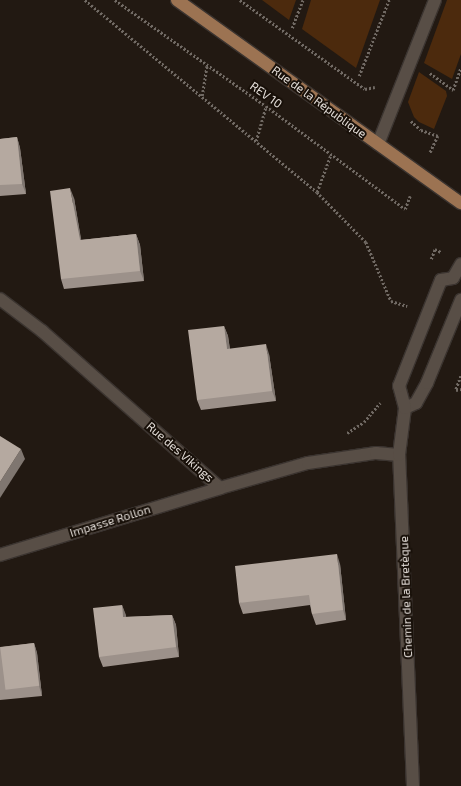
<!DOCTYPE html>
<html>
<head>
<meta charset="utf-8">
<style>
	body { margin:0 }
	#map { position:relative; width:461px; height:786px; overflow:hidden; background:#221912; font-family:"Exo 2",sans-serif }
	div>[style] { position:absolute }
	[style*='--x'] { left:calc(var(--x)*1px); top:calc(var(--y)*1px); width:calc(var(--w)*1px); rotate:calc(var(--a)*1deg) }
	.green>* { inset:0; background:#4c2a0d }
	.path>* { height:2.5px; margin-top:-1.25px; transform-origin:0; background:repeating-linear-gradient(90deg,#716a64 0 2px,transparent 0 4px) }
	.roads { filter:drop-shadow(1px 0 #3b3430) drop-shadow(-1px 0 #3b3430) drop-shadow(0 1px #3b3430) drop-shadow(0 -1px #3b3430) }
	.minor>* { height:12px; margin:-6px; padding:0 6px; transform-origin:6px; border-radius:6px; background:#584e46 }
	.major>* { height:12px; margin:-6px; padding:0 6px; transform-origin:6px; border-radius:6px; background:#9c7352 }
	.wall>* { inset:0; background:#9c918a }
	.shaded-wall>* { inset:0; background:#7f7670 }
	.building>* { inset:0; background:#b5a9a0; transform-origin:0 0 }
	span { translate:-50% -50%; white-space:nowrap; text-align:center; line-height:1.15; -webkit-text-stroke:4px #181009; paint-order:stroke }
	.street-label { font-size:12px; color:#e3ddd8 }
</style>
</head>
<body>
<div id="map">
	<div class="green">
		<i style="clip-path:polygon(262px 0,296px 0,289px 20px)"></i>
		<i style="clip-path:polygon(311px 0,380px 0,356px 68px,302px 29px)"></i>
		<i style="clip-path:polygon(447px 0,461px 0,461px 54px,452px 79px,424px 63px)"></i>
		<i style="clip-path:polygon(419px 72px,446px 91px,447px 96px,434px 129px,419px 122px,414px 117px,408px 102px)"></i>
	</div>
	<div class="path">
		<i style="--x:85;--y:0;--w:301;--a:39.6"></i>
		<i style="--x:317;--y:192;--w:70;--a:45.6"></i>
		<i style="--x:366;--y:242;--w:64;--a:67"></i>
		<i style="--x:391;--y:301;--w:17;--a:17"></i>
		<i style="--x:115;--y:0;--w:184;--a:35.1"></i>
		<i style="--x:266;--y:106;--w:173;--a:36.5"></i>
		<i style="--x:405;--y:209;--w:14;--a:-69"></i>
		<i style="--x:240;--y:0;--w:153;--a:35.5"></i>
		<i style="--x:365;--y:89;--w:10;--a:-11"></i>
		<i style="--x:292;--y:28;--w:30;--a:-69"></i>
		<i style="--x:430;--y:73;--w:29;--a:36"></i>
		<i style="--x:453;--y:90;--w:24;--a:-71"></i>
		<i style="--x:359;--y:76;--w:82;--a:-68.5"></i>
		<i style="--x:202;--y:96;--w:31;--a:-81"></i>
		<i style="--x:411;--y:121;--w:13;--a:42"></i>
		<i style="--x:421;--y:130;--w:18;--a:19"></i>
		<i style="--x:438;--y:136;--w:19;--a:115"></i>
		<i style="--x:256;--y:141;--w:36;--a:-74"></i>
		<i style="--x:317;--y:192;--w:40;--a:-69.8"></i>
		<i style="--x:431;--y:259;--w:11;--a:-68"></i>
		<i style="--x:435;--y:249;--w:7;--a:27"></i>
		<i style="--x:461;--y:376;--w:15;--a:110"></i>
		<i style="--x:456;--y:390;--w:5;--a:-11"></i>
		<i style="--x:347;--y:433;--w:20;--a:-33"></i>
		<i style="--x:364;--y:422;--w:25;--a:-50"></i>
	</div>
	<div class="roads">
		<div class="minor">
			<i style="--x:378;--y:144;--w:155;--a:-68.4"></i>
			<i style="--x:0;--y:299;--w:53;--a:37.3"></i>
			<i style="--x:42;--y:331;--w:237;--a:41.4"></i>
			<i style="--x:220;--y:488;--w:91;--a:-15.9"></i>
			<i style="--x:308;--y:463;--w:69;--a:-8.4"></i>
			<i style="--x:376;--y:453;--w:23;--a:5"></i>
			<i style="--x:405;--y:408;--w:12;--a:-24"></i>
			<i style="--x:416;--y:403;--w:23;--a:-61"></i>
			<i style="--x:427;--y:383;--w:90;--a:-67.7"></i>
			<i style="--x:0;--y:555;--w:230;--a:-16.9"></i>
			<i style="--x:413;--y:786;--w:331;--a:-92.4"></i>
			<i style="--x:399;--y:455;--w:47;--a:-82.7"></i>
			<i style="--x:405;--y:408;--w:23;--a:-105"></i>
			<i style="--x:399;--y:386;--w:114;--a:-68.4"></i>
			<i style="--x:441;--y:280;--w:12;--a:-9"></i>
			<i style="--x:453;--y:278;--w:16;--a:-60"></i>
		</div>
		<div class="major">
			<i style="--x:177;--y:0;--w:349;--a:35.6"></i>
		</div>
	</div>
	<div class="wall">
		<i style="clip-path:polygon(17px 137px,20px 148px,26px 194px,0 196px,0 139px)"></i>
		<i style="clip-path:polygon(74px 198px,81px 240px,136px 234px,140px 245px,144px 281px,64px 289px,61px 279px)"></i>
		<i style="clip-path:polygon(224px 326px,228px 336px,230px 349px,269px 354px,276px 401px,201px 410px,197px 400px)"></i>
		<i style="clip-path:polygon(340px 564px,346px 620px,316px 625px,312px 614px,310px 605px,243px 614px,239px 603px)"></i>
		<i style="clip-path:polygon(122px 605px,126px 617px,172px 615px,176px 625px,179px 657px,103px 667px,99px 657px)"></i>
		<i style="clip-path:polygon(34px 643px,37px 653px,42px 696px,0 700px,0 647px)"></i>
	</div>
	<div class="shaded-wall">
		<i style="clip-path:polygon(17px 137px,20px 148px,26px 194px,22px 184px)"></i>
		<i style="clip-path:polygon(70px 188px,74px 198px,83px 250px,80px 240px)"></i>
		<i style="clip-path:polygon(136px 234px,140px 245px,144px 281px,140px 271px)"></i>
		<i style="clip-path:polygon(224px 326px,228px 336px,231px 359px,227px 349px)"></i>
		<i style="clip-path:polygon(266px 344px,269px 354px,276px 401px,272px 391px)"></i>
		<i style="clip-path:polygon(21px 449px,25px 459px,0 498px,0 482px)"></i>
		<i style="clip-path:polygon(337px 554px,340px 564px,346px 620px,343px 610px)"></i>
		<i style="clip-path:polygon(122px 605px,126px 615px,127px 627px,123px 617px)"></i>
		<i style="clip-path:polygon(172px 615px,176px 625px,179px 657px,176px 647px)"></i>
		<i style="clip-path:polygon(34px 643px,37px 653px,42px 696px,39px 686px)"></i>
	</div>
	<div class="building">
		<i style="clip-path:polygon(17px 137px,22px 184px,0 185px,0 139px)"></i>
		<i style="clip-path:polygon(70px 188px,80px 240px,136px 234px,140px 271px,61px 279px,50px 191px)"></i>
		<i style="clip-path:polygon(224px 326px,227px 349px,266px 344px,272px 391px,197px 400px,188px 330px)"></i>
		<i style="clip-path:polygon(0 436px,21px 449px,0 482px)"></i>
		<i style="clip-path:polygon(337px 554px,343px 610px,312px 614px,309px 595px,239px 603px,235px 566px)"></i>
		<i style="clip-path:polygon(122px 605px,123px 617px,172px 615px,176px 647px,99px 657px,93px 608px)"></i>
		<i style="left:34px;top:643px;width:43px;height:34px;rotate:83deg"></i>
	</div>
	<div class="street-label">
		<span style="left:266px;top:95px;rotate:35deg">REV 10</span>
		<span style="left:319px;top:102px;rotate:36deg">Rue de la République</span>
		<span style="left:180px;top:452px;rotate:41deg">Rue des Vikings</span>
		<span style="left:110px;top:521px;rotate:-17deg">Impasse Rollon</span>
		<span style="left:406px;top:597px;rotate:-92deg">Chemin de la Bretèque</span>
	</div>
</div>
</body>
</html>
